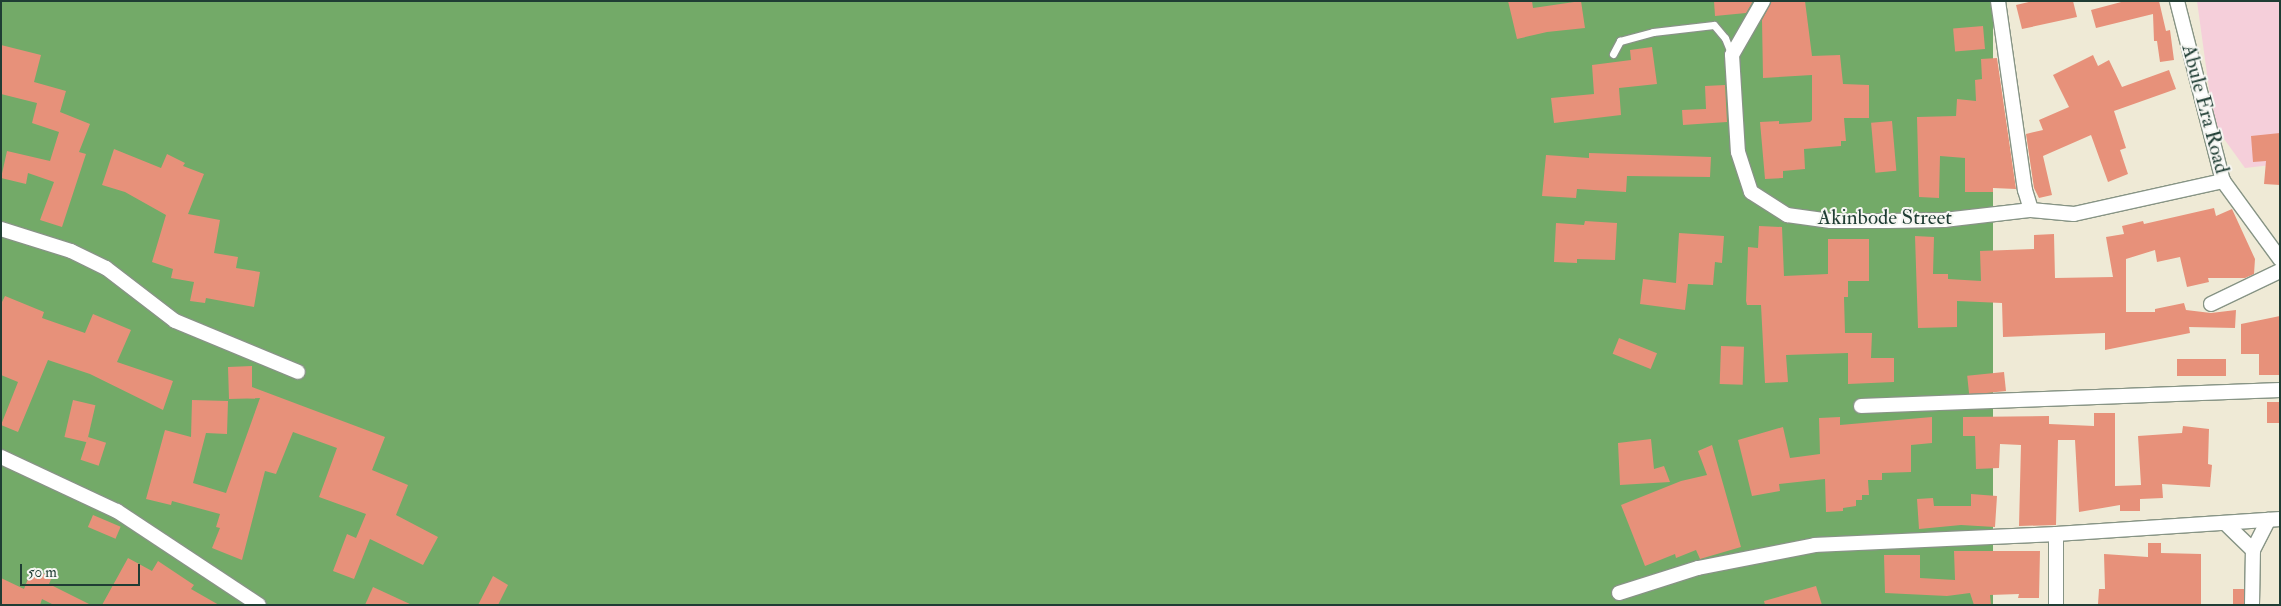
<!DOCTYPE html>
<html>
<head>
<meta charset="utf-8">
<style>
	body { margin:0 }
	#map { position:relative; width:2281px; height:606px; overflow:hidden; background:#efead6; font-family:"IM FELL Double Pica",serif }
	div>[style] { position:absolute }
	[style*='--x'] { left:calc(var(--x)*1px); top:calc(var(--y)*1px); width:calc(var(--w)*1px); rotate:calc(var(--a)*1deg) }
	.built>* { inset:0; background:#f5cfda }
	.forest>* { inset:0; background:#73aa68; transform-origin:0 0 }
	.building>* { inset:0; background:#e7917a; transform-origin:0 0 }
	.roads { filter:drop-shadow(1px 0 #879485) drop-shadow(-1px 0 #879485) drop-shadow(0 1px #879485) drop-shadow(0 -1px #879485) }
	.service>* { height:7px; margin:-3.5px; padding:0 3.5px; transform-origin:3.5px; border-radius:3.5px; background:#fff }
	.minor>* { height:14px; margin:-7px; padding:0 7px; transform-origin:7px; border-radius:7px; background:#fff }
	span { translate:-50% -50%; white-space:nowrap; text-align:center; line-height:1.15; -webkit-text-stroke:4px #f6f6f2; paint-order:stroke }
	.street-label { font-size:21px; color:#1f3d34 }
	.frame { position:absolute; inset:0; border:2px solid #1f3d34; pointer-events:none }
	.scale { position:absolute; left:20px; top:564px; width:120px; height:22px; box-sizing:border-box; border:2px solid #1f3d34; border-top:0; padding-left:6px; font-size:15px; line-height:18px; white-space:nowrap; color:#1f3d34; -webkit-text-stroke:4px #f6f6f2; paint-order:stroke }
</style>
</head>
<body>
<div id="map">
	<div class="built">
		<i style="clip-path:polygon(2197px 1px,2280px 1px,2280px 164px,2245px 168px,2214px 125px)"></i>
	</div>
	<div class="forest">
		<i style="left:1px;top:1px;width:1992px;height:604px"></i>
	</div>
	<div class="building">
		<i style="clip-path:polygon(1508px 1px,1532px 1px,1533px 8px,1581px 1px,1585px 28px,1547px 32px,1517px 39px)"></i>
		<i style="clip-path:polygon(1714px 1px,1753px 1px,1746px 13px,1715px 16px)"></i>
		<i style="clip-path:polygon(1772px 1px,1805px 1px,1812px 56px,1840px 55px,1843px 84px,1869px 85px,1869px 118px,1844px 118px,1846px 141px,1841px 141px,1841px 146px,1804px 149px,1805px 169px,1783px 171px,1783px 178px,1765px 179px,1760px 122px,1779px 121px,1779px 124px,1810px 122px,1812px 120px,1812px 75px,1763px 78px,1762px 20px)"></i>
		<i style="clip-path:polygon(2033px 1px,2073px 1px,2077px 17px,2022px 29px,2016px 5px)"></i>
		<i style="clip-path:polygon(2125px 1px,2159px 1px,2166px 31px,2170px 30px,2174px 60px,2160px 62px,2157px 41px,2154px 41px,2153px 14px,2096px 28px,2091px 10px)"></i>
		<i style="left:1983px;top:26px;width:23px;height:30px;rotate:85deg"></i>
		<i style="clip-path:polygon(1px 45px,41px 55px,34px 82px,66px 91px,60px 112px,90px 124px,79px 152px,86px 154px,62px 227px,40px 220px,54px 182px,28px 173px,26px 184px,1px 178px,7px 151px,50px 161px,59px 132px,32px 123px,37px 103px,1px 94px)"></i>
		<i style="clip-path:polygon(1652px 47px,1657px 84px,1619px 88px,1621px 115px,1554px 123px,1551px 98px,1594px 94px,1592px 65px,1631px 60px,1630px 50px)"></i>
		<i style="clip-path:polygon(2093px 55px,2098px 66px,2109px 60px,2122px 87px,2169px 70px,2176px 89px,2114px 111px,2126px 148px,2120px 150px,2128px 174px,2108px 182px,2091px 135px,2043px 156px,2052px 195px,2039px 198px,2034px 188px,2026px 134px,2043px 130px,2039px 120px,2069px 107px,2053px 75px)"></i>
		<i style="clip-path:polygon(1997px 58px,2016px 189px,1993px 188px,1993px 192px,1965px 192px,1965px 158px,1940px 156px,1939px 198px,1919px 197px,1917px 117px,1956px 116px,1957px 99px,1976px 101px,1975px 80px,1982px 79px,1981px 59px)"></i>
		<i style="clip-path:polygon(1725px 85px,1727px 122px,1683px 125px,1682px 110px,1706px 109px,1705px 86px)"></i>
		<i style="left:1892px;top:121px;width:50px;height:21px;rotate:85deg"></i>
		<i style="clip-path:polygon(2280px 133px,2280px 185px,2264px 184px,2266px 161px,2253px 162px,2251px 136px)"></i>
		<i style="clip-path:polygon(114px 149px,161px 168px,167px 154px,185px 163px,183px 166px,204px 174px,188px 214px,220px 220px,214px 253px,238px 257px,236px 268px,260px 272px,254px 307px,206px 298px,205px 303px,190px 301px,194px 282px,171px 278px,173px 269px,152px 262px,166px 215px,125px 192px,102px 185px)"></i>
		<i style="clip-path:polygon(1589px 153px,1711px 157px,1710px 177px,1627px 176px,1626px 192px,1577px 189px,1576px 198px,1542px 196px,1546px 155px,1589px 158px)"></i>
		<i style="clip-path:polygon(2214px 208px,2216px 216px,2232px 209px,2255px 259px,2254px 274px,2245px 278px,2208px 278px,2209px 282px,2187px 287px,2180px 257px,2157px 262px,2155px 250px,2126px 259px,2126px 312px,2155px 312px,2155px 309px,2184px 303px,2186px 310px,2211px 313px,2236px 310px,2235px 328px,2189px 327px,2190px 333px,2105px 350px,2105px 333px,2003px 337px,2002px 303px,1957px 301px,1957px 327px,1918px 328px,1915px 236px,1934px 237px,1933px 274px,1948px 274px,1948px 279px,1981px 281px,1980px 251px,2034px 249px,2034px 235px,2054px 234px,2055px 278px,2113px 277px,2106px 237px,2124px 234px,2122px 226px,2143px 221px,2144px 224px)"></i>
		<i style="clip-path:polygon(1585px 221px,1617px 223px,1615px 260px,1577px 259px,1577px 263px,1554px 262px,1556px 223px,1584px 225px)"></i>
		<i style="clip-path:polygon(1759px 226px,1782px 227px,1784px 276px,1828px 274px,1828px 239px,1869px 239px,1869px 281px,1848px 281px,1848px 297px,1844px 297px,1845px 333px,1872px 333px,1871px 358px,1894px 358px,1894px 382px,1848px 384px,1848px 353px,1786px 355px,1788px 382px,1765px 383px,1761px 305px,1747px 305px,1746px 301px,1748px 247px,1758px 248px)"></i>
		<i style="clip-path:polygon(1679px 233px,1724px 236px,1722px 263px,1715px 262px,1713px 285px,1688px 284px,1685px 310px,1640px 304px,1643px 279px,1676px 283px)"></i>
		<i style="clip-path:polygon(5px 296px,44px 312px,42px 318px,85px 333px,93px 314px,131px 330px,117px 362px,173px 381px,163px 410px,90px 374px,48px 360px,18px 432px,1px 425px,18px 382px,1px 375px,1px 304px)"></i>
		<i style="clip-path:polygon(2280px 316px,2280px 375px,2259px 375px,2259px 354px,2241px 354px,2241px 324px)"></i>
		<i style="left:1619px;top:338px;width:41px;height:17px;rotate:22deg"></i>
		<i style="left:1721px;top:346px;width:23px;height:38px;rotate:2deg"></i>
		<i style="left:2177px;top:359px;width:49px;height:17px"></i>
		<i style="clip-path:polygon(252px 366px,252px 387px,385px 437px,372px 470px,408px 485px,396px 515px,438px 537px,423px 565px,370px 539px,354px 579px,333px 571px,347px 534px,356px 538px,366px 514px,319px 497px,337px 448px,293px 432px,276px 474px,265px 471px,242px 560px,212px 548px,220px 528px,216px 527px,220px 514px,172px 501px,171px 505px,146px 499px,165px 430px,191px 437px,192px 400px,228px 401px,227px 434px,206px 433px,193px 483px,226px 493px,260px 398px,229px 399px,228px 367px)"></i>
		<i style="left:2004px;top:372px;width:19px;height:37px;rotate:84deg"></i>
		<i style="left:73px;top:400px;width:23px;height:38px;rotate:13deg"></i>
		<i style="left:2267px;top:402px;width:13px;height:21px"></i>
		<i style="clip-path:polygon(2094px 413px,2115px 413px,2115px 486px,2141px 485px,2138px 436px,2182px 433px,2183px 426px,2209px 429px,2208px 464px,2212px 465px,2210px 487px,2162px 484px,2163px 498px,2140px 499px,2140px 511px,2120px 511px,2120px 505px,2079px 512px,2075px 440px,2058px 440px,2056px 525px,2019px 526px,2021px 445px,2000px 444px,1999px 468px,1976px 469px,1975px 436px,1963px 436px,1963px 417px,2049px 416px,2049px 424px,2094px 426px)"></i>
		<i style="clip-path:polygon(1840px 417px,1840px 425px,1932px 417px,1932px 443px,1911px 445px,1911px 472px,1882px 473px,1882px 480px,1868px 480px,1869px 495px,1862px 495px,1862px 500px,1856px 500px,1856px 506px,1843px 508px,1843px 511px,1826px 512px,1825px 479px,1779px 484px,1780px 491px,1752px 496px,1738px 440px,1783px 427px,1790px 458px,1820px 454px,1819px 418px)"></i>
		<i style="left:88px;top:437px;width:19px;height:24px;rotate:18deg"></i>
		<i style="clip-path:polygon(1651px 439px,1654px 469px,1664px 466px,1670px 482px,1620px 485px,1618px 443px)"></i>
		<i style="clip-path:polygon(1712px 445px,1741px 547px,1700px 559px,1696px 550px,1676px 558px,1675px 554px,1645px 566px,1621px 505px,1681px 481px,1707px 475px,1698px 451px)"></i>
		<i style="clip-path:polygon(1971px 494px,1997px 496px,1995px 527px,1961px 525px,1919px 529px,1917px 499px,1933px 498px,1934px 506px,1971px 506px)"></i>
		<i style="left:93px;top:515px;width:30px;height:13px;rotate:23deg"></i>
		<i style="clip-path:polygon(2148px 543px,2161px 543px,2161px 553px,2201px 554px,2201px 605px,2098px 604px,2099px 589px,2105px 589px,2104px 554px,2148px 557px)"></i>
		<i style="clip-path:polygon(1954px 551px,2040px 551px,2039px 598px,2018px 598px,2019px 594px,1990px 595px,1991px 605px,1974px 605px,1970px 593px,1947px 596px,1885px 593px,1884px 555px,1920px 555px,1920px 578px,1955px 580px)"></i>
		<i style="clip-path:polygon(128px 558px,152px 571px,158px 561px,194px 585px,191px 589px,219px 605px,102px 605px)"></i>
		<i style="clip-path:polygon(32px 569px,52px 577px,49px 584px,91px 605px,54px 605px,42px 599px,40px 605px,1px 605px,1px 578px,24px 589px)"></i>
		<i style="clip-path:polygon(493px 576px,508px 585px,498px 605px,478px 605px)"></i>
		<i style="clip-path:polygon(1816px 586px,1822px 605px,1765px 605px,1764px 601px)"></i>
		<i style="clip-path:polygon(373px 587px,412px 605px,365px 605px)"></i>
		<i style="left:2233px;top:589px;width:11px;height:16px"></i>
	</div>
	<div class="roads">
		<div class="service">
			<i style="--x:1613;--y:54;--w:15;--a:-62"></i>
			<i style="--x:1620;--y:41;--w:34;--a:-15"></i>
			<i style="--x:1653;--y:32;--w:61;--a:-6.5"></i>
			<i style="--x:1714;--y:25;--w:17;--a:50"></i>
			<i style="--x:1725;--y:38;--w:18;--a:68"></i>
		</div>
		<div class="minor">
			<i style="--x:1763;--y:1;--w:62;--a:119.9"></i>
			<i style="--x:1732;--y:55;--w:97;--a:86.5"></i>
			<i style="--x:1738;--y:152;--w:42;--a:72"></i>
			<i style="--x:1751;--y:192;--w:43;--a:32.6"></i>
			<i style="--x:1787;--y:215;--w:44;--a:7.8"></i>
			<i style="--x:1831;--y:221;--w:57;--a:0"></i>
			<i style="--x:1888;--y:221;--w:56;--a:-1"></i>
			<i style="--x:1944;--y:220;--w:88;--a:-6.6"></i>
			<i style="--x:2031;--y:210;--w:43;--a:5.3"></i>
			<i style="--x:2074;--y:214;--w:153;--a:-12.5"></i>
			<i style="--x:1998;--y:1;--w:191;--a:81.9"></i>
			<i style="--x:2025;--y:190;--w:21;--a:73"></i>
			<i style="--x:2177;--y:1;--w:186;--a:75.7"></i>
			<i style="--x:2223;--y:181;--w:97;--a:53.8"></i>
			<i style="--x:1;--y:229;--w:73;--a:17.4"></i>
			<i style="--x:71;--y:251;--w:39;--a:26"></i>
			<i style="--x:106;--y:268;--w:87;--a:37.5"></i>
			<i style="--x:175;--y:321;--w:133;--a:22.5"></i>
			<i style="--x:2211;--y:304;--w:76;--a:-25.6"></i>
			<i style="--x:1861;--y:406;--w:419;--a:-2.2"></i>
			<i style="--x:1;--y:457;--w:128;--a:25"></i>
			<i style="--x:117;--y:511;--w:170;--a:33.5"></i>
			<i style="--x:2225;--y:523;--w:39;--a:44"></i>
			<i style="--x:1619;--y:593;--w:83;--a:-17.6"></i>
			<i style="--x:1698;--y:568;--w:119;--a:-11.1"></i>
			<i style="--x:1815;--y:545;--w:241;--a:-2.6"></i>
			<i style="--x:2056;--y:605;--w:71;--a:-90"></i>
			<i style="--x:2056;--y:534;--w:225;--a:-3.8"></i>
			<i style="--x:2252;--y:605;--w:55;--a:-89"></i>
			<i style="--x:2253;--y:550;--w:34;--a:-63"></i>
		</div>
	</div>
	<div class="street-label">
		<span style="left:2205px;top:109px;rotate:75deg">Abule Era Road</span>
		<span style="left:1885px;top:218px">Akinbode Street</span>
	</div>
	<div class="frame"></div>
	<div class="scale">50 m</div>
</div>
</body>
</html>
